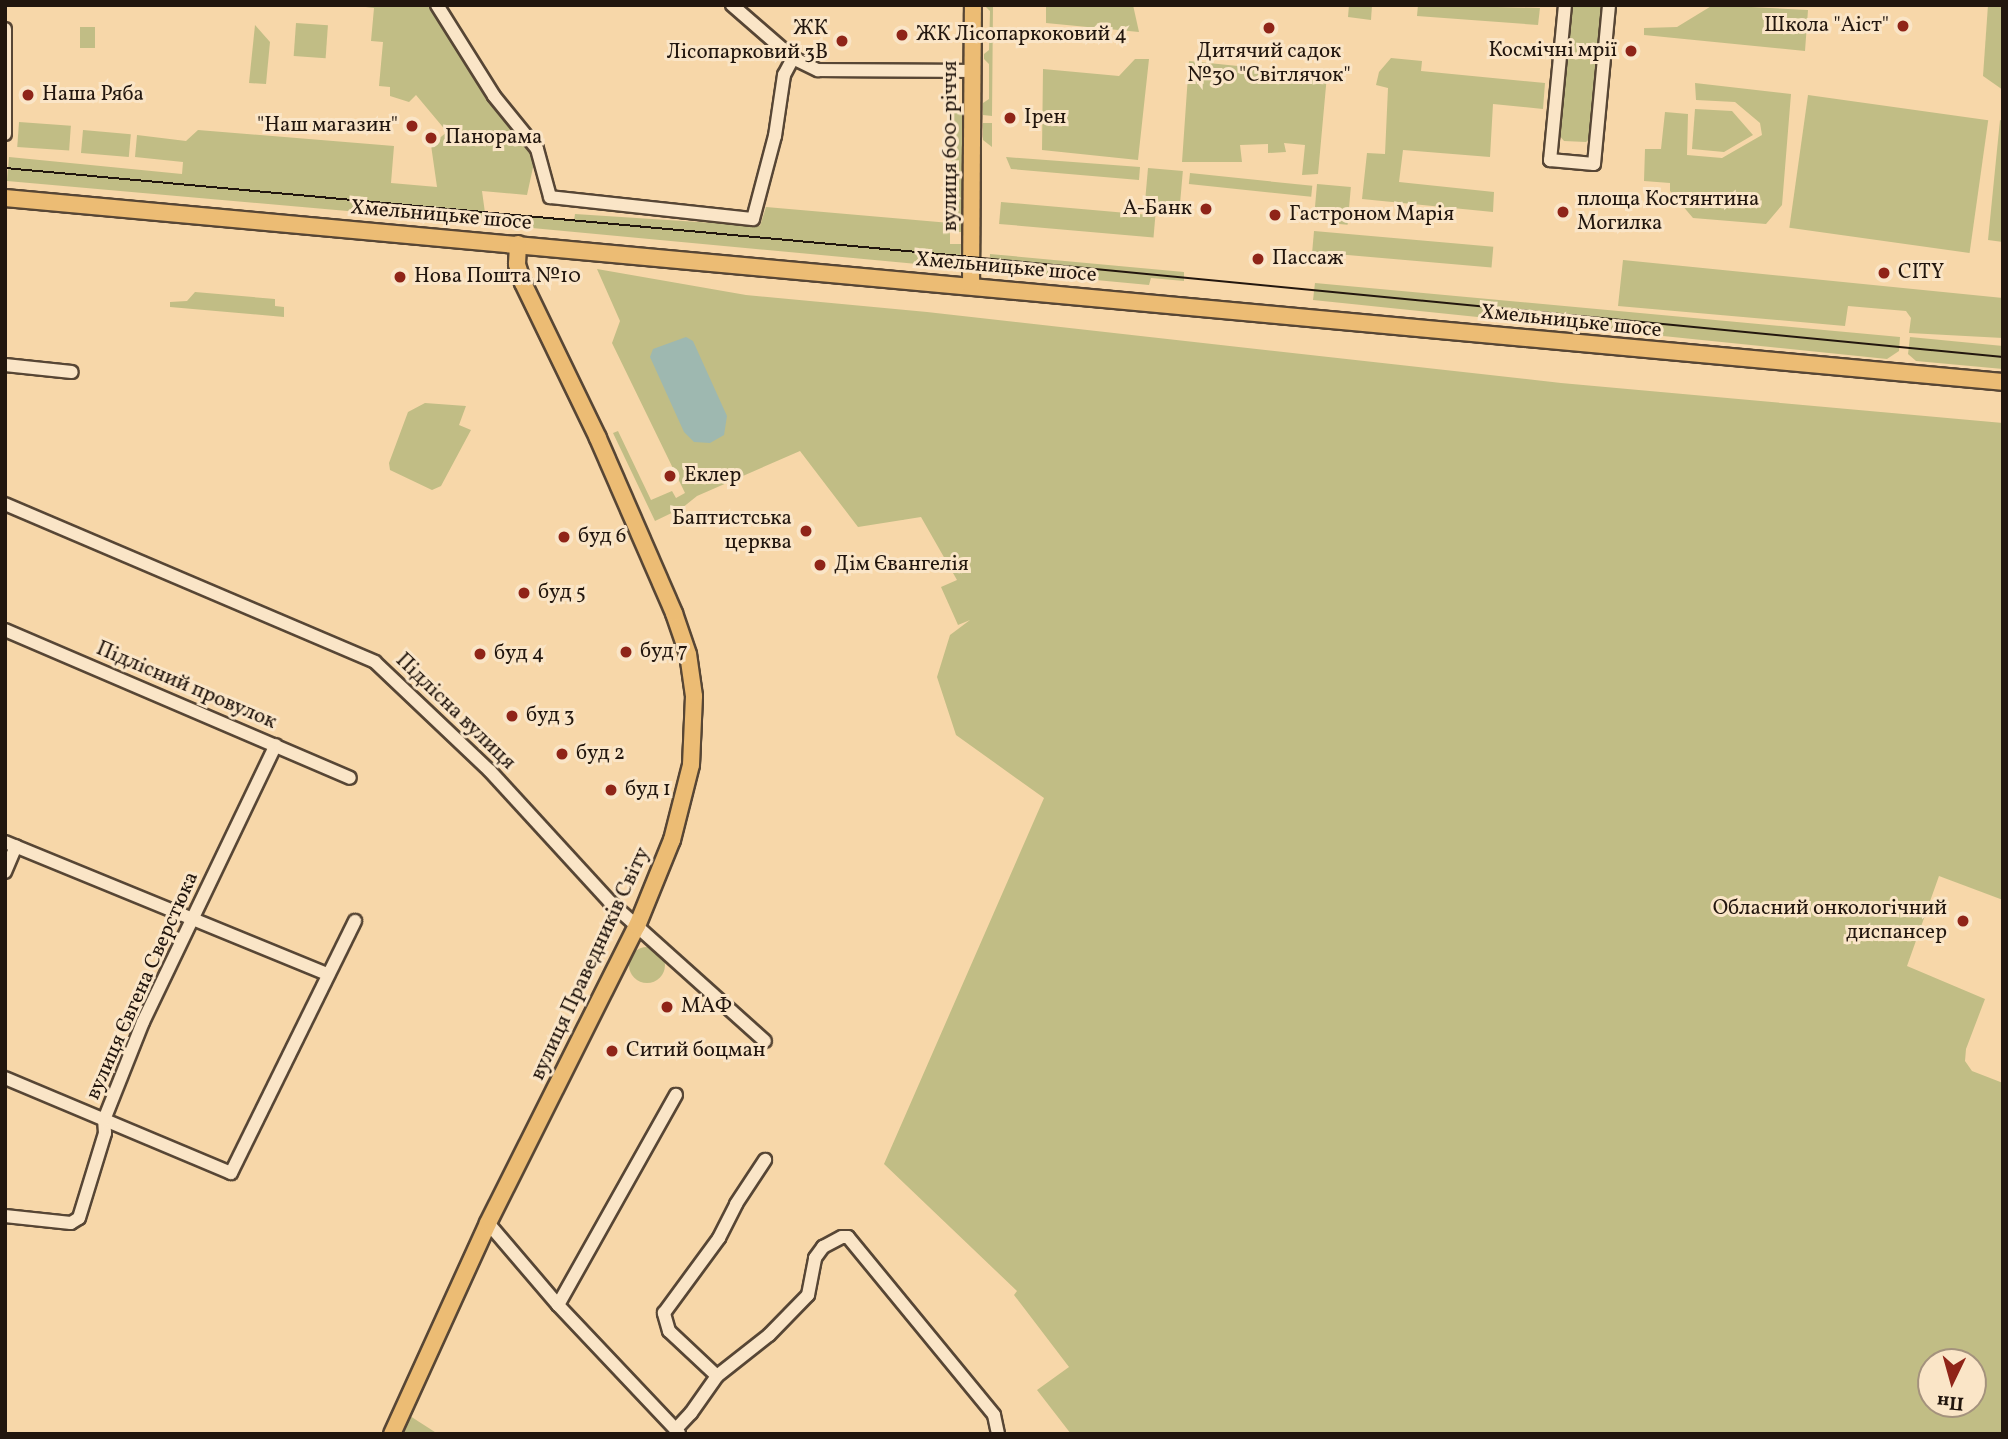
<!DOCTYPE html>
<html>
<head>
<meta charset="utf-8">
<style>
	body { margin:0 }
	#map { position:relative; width:2008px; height:1439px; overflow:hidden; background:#f7d7a9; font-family:Vollkorn,serif }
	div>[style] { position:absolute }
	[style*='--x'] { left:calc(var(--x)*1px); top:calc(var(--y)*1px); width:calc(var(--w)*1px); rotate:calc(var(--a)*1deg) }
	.green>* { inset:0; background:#c1bd85; transform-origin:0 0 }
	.round { border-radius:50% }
	.water>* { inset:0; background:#9eb8b0 }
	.roads { filter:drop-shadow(2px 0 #574635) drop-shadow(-2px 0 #574635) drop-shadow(0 2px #574635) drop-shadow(0 -2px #574635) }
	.minor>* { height:12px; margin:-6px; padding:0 6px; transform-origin:6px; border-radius:6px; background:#fae5c7 }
	.major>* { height:16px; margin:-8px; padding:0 8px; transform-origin:8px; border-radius:8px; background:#ecbc74 }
	.tram>* { height:2px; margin:-1px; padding:0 1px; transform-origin:1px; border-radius:1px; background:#22160e }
	.dots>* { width:19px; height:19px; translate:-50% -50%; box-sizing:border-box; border:4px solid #fae5c7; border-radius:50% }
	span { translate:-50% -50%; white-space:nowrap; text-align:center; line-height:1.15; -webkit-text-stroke:6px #fae5c7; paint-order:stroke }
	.poi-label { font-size:21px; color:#22160e }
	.right { translate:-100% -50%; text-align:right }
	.left { translate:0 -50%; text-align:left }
	.street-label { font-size:21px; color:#22160e }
	.frame { position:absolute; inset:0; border:7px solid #22160e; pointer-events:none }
	.north { position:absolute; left:1917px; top:1348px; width:70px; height:70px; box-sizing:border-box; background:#fae5c7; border:2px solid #a4927d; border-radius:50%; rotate:185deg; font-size:19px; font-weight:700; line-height:28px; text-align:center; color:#22160e }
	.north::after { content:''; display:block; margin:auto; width:24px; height:32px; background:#8f2418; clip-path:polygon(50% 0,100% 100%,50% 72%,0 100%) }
</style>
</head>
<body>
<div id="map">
	<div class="green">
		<i style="clip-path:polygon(349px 5px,437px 5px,537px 149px,527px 195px,482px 191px,485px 213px,574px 221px,575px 214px,760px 226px,766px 207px,950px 223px,953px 105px,964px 105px,961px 232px,950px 232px,950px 244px,961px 244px,960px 268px,500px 225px,500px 220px,442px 215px,405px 212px,404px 216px,7px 181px,9px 157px,182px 174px,183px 162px,135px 157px,137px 135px,186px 141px,198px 130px,394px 146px,391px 183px,437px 187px,431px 145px,447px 132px,416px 95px,409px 102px,390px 96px,390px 87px,379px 86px,383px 42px,371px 41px,374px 8px)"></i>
		<i style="clip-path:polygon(984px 5px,993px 5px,992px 116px,983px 115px,983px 103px,989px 99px,989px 64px,984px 59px,984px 54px,989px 50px,990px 11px)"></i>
		<i style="clip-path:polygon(1046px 5px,1133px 5px,1139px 32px,1046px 23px)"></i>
		<i style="clip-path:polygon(1349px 5px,1372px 5px,1371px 20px,1348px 17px)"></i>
		<i style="clip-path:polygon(1418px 5px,1540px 8px,1538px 25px,1417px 16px)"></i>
		<i style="clip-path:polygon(1571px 5px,1604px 5px,1592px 137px,1586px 142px,1564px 141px,1559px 135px)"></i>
		<i style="clip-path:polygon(1713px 5px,1808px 10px,1805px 51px,1644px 35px,1644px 28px,1677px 27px)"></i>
		<i style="clip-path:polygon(1988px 5px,2003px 5px,2003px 90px,1983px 76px)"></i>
		<i style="left:296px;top:23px;width:32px;height:33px;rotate:4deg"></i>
		<i style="clip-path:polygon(255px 25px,270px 42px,266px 84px,249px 83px)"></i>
		<i style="left:80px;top:27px;width:15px;height:21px"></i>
		<i style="clip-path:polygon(1391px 58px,1422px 61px,1421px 71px,1545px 83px,1543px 109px,1493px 104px,1490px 157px,1403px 150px,1399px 182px,1494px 192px,1493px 212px,1362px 199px,1367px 153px,1385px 154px,1388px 88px,1376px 85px,1379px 72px)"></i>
		<i style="clip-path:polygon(1135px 59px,1149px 59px,1138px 160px,1042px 150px,1043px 69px,1119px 76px)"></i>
		<i style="clip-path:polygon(1189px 61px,1327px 75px,1318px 174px,1302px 175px,1305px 145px,1284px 143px,1286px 152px,1268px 153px,1268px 144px,1240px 145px,1242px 162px,1182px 162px)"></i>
		<i style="clip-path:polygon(1695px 83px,1791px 94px,1782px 205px,1766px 224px,1693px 218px,1670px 191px,1670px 183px,1644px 181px,1645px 149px,1661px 149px,1665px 112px,1688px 114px,1687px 155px,1722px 158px,1762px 135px,1760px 123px,1735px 102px,1696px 100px)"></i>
		<i style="left:1808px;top:95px;width:182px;height:134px;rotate:8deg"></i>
		<i style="clip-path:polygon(1695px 109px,1732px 111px,1753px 135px,1724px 152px,1692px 149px)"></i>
		<i style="clip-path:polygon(2000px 120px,2003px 121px,2003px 242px,1988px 240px)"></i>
		<i style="left:19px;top:122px;width:52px;height:25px;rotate:4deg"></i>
		<i style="clip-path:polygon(983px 123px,992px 123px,992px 147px,983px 140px)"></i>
		<i style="left:83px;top:130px;width:48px;height:23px;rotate:5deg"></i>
		<i style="clip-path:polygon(1006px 157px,1140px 167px,1139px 180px,1011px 169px)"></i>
		<i style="left:1148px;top:168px;width:35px;height:39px;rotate:5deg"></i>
		<i style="left:1190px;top:173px;width:123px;height:11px;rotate:6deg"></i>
		<i style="left:1317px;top:184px;width:34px;height:38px;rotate:5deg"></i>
		<i style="left:1001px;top:202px;width:155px;height:22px;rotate:5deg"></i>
		<i style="left:1314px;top:231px;width:180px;height:21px;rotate:5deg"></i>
		<i style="clip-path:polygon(990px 254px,1184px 272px,1184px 281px,1151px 278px,1149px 285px,989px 270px)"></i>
		<i style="clip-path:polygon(1623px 260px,2003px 298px,2003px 338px,1909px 333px,1911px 318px,1906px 311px,1848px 306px,1845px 326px,1618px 306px)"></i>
		<i style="clip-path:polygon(evenodd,597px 269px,746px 295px,927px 312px,1561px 383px,2003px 423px,2003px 900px,1939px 876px,1907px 966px,1985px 999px,1966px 1049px,1965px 1061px,1972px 1071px,2003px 1083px,2003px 1434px,1071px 1434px,1037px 1390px,1069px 1367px,1014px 1295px,1017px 1291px,884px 1164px,1044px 798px,956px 735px,937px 677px,950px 635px,970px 620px,958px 625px,941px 587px,957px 580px,921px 517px,858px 527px,800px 451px,697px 496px,682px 508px,655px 521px,613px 433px,618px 431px,651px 500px,672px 491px,676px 498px,685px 493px,612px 343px,620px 321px,597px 269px,1931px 1362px,1973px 1362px,1973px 1404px,1931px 1404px,1931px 1362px)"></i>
		<i style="clip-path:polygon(1315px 283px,1900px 337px,1899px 351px,1887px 359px,1313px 300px)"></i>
		<i style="clip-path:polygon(195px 292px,275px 299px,275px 306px,284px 307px,284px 317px,170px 307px,170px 302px,187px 301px)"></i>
		<i style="clip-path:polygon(1910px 337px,2003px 346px,2003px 369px,1916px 361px,1908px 354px)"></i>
		<i style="clip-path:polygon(425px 403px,466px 406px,459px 425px,471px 430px,441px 486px,432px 490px,390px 470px,389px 463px,408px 412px)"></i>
		<i class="round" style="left:629px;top:947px;width:36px;height:36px"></i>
		<i style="clip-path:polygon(410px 1416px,438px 1434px,401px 1434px)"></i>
	</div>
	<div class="water">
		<i style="clip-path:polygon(686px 337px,693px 341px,727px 416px,724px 435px,710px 443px,694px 442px,684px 432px,650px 357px,653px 349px)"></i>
	</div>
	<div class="roads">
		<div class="minor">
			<i style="--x:437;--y:5;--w:107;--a:57.9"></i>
			<i style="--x:494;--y:96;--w:68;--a:50.9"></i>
			<i style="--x:537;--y:149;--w:50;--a:74.8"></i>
			<i style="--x:550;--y:197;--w:204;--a:6.2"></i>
			<i style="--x:753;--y:219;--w:86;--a:-75.2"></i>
			<i style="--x:775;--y:136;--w:62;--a:-81.6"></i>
			<i style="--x:784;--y:75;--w:19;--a:-62"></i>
			<i style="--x:732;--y:5;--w:81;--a:41"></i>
			<i style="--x:793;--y:58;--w:28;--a:26"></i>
			<i style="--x:818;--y:70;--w:155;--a:0.4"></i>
			<i style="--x:1565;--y:5;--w:156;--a:95.5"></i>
			<i style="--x:1550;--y:160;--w:44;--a:5.2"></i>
			<i style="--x:1594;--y:164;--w:160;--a:-84.6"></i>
			<i style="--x:5;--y:29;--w:105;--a:90"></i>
			<i style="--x:5;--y:365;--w:67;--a:6"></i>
			<i style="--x:5;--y:504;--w:402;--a:23.1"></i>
			<i style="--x:375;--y:662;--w:158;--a:43.5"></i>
			<i style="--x:490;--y:771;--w:178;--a:47.5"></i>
			<i style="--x:610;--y:902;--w:208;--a:41.9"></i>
			<i style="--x:5;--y:630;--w:375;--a:23.2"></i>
			<i style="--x:5;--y:842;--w:348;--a:22.3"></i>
			<i style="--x:5;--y:872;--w:28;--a:-67"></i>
			<i style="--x:5;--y:1078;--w:245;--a:22.8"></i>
			<i style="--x:231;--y:1173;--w:281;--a:-63.8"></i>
			<i style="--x:5;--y:1216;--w:66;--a:6.1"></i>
			<i style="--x:71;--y:1223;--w:9;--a:-32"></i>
			<i style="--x:79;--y:1218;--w:89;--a:-73"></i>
			<i style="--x:105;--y:1133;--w:13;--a:-94"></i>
			<i style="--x:104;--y:1120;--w:105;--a:-68.3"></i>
			<i style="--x:143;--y:1022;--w:307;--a:-64.4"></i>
			<i style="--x:488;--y:1223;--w:108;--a:49.5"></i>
			<i style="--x:558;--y:1305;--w:176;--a:46.6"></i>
			<i style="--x:558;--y:1305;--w:241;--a:-60.7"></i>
			<i style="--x:717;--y:1376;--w:66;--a:-136.8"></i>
			<i style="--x:669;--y:1331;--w:19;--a:-106"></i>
			<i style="--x:664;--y:1313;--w:93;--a:-53.7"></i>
			<i style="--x:719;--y:1238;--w:38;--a:-63"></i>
			<i style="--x:736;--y:1204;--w:53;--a:-56.6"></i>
			<i style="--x:676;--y:1429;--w:22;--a:-47"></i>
			<i style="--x:691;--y:1413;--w:45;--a:-54.9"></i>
			<i style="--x:717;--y:1376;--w:66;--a:-38.3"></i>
			<i style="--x:769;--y:1335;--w:56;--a:-45.7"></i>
			<i style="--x:808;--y:1295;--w:38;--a:-79"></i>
			<i style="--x:815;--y:1258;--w:14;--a:-54"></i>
			<i style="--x:823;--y:1247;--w:21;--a:-28"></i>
			<i style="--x:842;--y:1237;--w:6;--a:0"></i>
			<i style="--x:848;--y:1237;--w:230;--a:50.6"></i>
			<i style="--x:994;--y:1415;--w:19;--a:78"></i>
		</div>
		<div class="major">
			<i style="--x:5;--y:198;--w:2006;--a:5.26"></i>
			<i style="--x:971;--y:286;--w:281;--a:-89.6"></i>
			<i style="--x:392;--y:1434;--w:232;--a:-65.5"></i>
			<i style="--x:488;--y:1223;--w:332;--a:-63.4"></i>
			<i style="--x:637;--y:926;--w:93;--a:-67.9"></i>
			<i style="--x:672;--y:840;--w:77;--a:-75.8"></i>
			<i style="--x:691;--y:765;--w:69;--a:-87.5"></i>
			<i style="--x:694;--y:696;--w:42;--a:-98.1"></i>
			<i style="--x:688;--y:654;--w:43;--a:-108.9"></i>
			<i style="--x:674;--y:613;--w:191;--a:-113.5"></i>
			<i style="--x:598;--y:438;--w:172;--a:-115.8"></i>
			<i style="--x:523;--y:283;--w:20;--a:-108"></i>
			<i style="--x:517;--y:264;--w:20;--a:-87"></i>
		</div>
	</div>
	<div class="tram">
		<i style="--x:5;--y:168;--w:970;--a:5.26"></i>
		<i style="--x:971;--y:257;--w:1037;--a:5.53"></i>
	</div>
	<div class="dots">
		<i style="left:1903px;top:26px;background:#8f2418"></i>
		<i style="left:1269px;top:28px;background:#8f2418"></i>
		<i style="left:902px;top:35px;background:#8f2418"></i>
		<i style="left:842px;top:41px;background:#8f2418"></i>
		<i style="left:1631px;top:51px;background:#8f2418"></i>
		<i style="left:28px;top:95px;background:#8f2418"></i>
		<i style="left:1010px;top:118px;background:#8f2418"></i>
		<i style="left:412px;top:126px;background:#8f2418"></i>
		<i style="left:431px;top:138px;background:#8f2418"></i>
		<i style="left:1206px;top:209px;background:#8f2418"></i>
		<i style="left:1563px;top:212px;background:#8f2418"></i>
		<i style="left:1275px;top:215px;background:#8f2418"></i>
		<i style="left:1258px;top:259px;background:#8f2418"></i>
		<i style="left:1884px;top:273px;background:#8f2418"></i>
		<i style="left:400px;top:277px;background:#8f2418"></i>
		<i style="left:670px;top:476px;background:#8f2418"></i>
		<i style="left:806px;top:531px;background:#8f2418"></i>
		<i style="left:564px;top:537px;background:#8f2418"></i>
		<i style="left:820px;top:565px;background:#8f2418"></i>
		<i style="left:524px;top:593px;background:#8f2418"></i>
		<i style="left:626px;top:652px;background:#8f2418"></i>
		<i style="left:480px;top:654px;background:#8f2418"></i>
		<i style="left:512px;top:716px;background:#8f2418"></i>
		<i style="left:562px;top:754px;background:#8f2418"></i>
		<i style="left:611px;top:790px;background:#8f2418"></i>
		<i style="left:1963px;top:921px;background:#8f2418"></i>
		<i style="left:667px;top:1007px;background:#8f2418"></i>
		<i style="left:612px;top:1051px;background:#8f2418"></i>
	</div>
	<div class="poi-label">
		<span class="right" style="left:1889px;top:26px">Школа "Аіст"</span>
		<span class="right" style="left:828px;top:41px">ЖК<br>Лісопарковий 3В</span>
		<span class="left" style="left:916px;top:35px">ЖК Лісопаркоковий 4</span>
		<span class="right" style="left:1617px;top:51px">Космічні мрії</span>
		<span style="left:1269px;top:64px">Дитячий садок<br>№30 "Світлячок"</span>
		<span class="left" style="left:42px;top:95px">Наша Ряба</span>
		<span class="left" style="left:1024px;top:118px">Ірен</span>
		<span class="right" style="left:398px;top:126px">"Наш магазин"</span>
		<span class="left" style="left:445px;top:138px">Панорама</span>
		<span class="left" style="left:1577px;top:212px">площа Костянтина<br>Могилка</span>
		<span class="right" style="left:1192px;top:209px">А-Банк</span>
		<span class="left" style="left:1289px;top:215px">Гастроном Марія</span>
		<span class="left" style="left:1272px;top:259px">Пассаж</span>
		<span class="left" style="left:1898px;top:273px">CITY</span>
		<span class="left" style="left:414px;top:277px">Нова Пошта №10</span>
		<span class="left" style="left:684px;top:476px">Еклер</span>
		<span class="right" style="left:792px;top:531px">Баптистська<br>церква</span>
		<span class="left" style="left:578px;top:537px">буд 6</span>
		<span class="left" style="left:834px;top:565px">Дім Євангелія</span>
		<span class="left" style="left:538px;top:593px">буд 5</span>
		<span class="left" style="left:640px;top:652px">буд 7</span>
		<span class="left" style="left:494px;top:654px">буд 4</span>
		<span class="left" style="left:526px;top:716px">буд 3</span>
		<span class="left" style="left:576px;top:754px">буд 2</span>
		<span class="left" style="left:625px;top:790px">буд 1</span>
		<span class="right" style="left:1947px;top:921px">Обласний онкологічний<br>диспансер</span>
		<span class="left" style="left:681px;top:1007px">МАФ</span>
		<span class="left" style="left:626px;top:1051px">Ситий боцман</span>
	</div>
	<div class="street-label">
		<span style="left:951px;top:146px;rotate:-90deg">вулиця 600-річчя</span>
		<span style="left:441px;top:216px;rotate:5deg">Хмельницьке шосе</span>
		<span style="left:1006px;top:268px;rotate:5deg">Хмельницьке шосе</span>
		<span style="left:1571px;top:322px;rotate:6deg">Хмельницьке шосе</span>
		<span style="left:186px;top:686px;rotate:23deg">Підлісний провулок</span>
		<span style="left:455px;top:712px;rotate:44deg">Підлісна вулиця</span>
		<span style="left:591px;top:964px;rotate:-65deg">вулиця Праведників Світу</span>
		<span style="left:143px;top:986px;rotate:-66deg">вулиця Євгена Сверстюка</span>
	</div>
	<div class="frame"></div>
	<div class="north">Пн</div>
</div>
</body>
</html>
